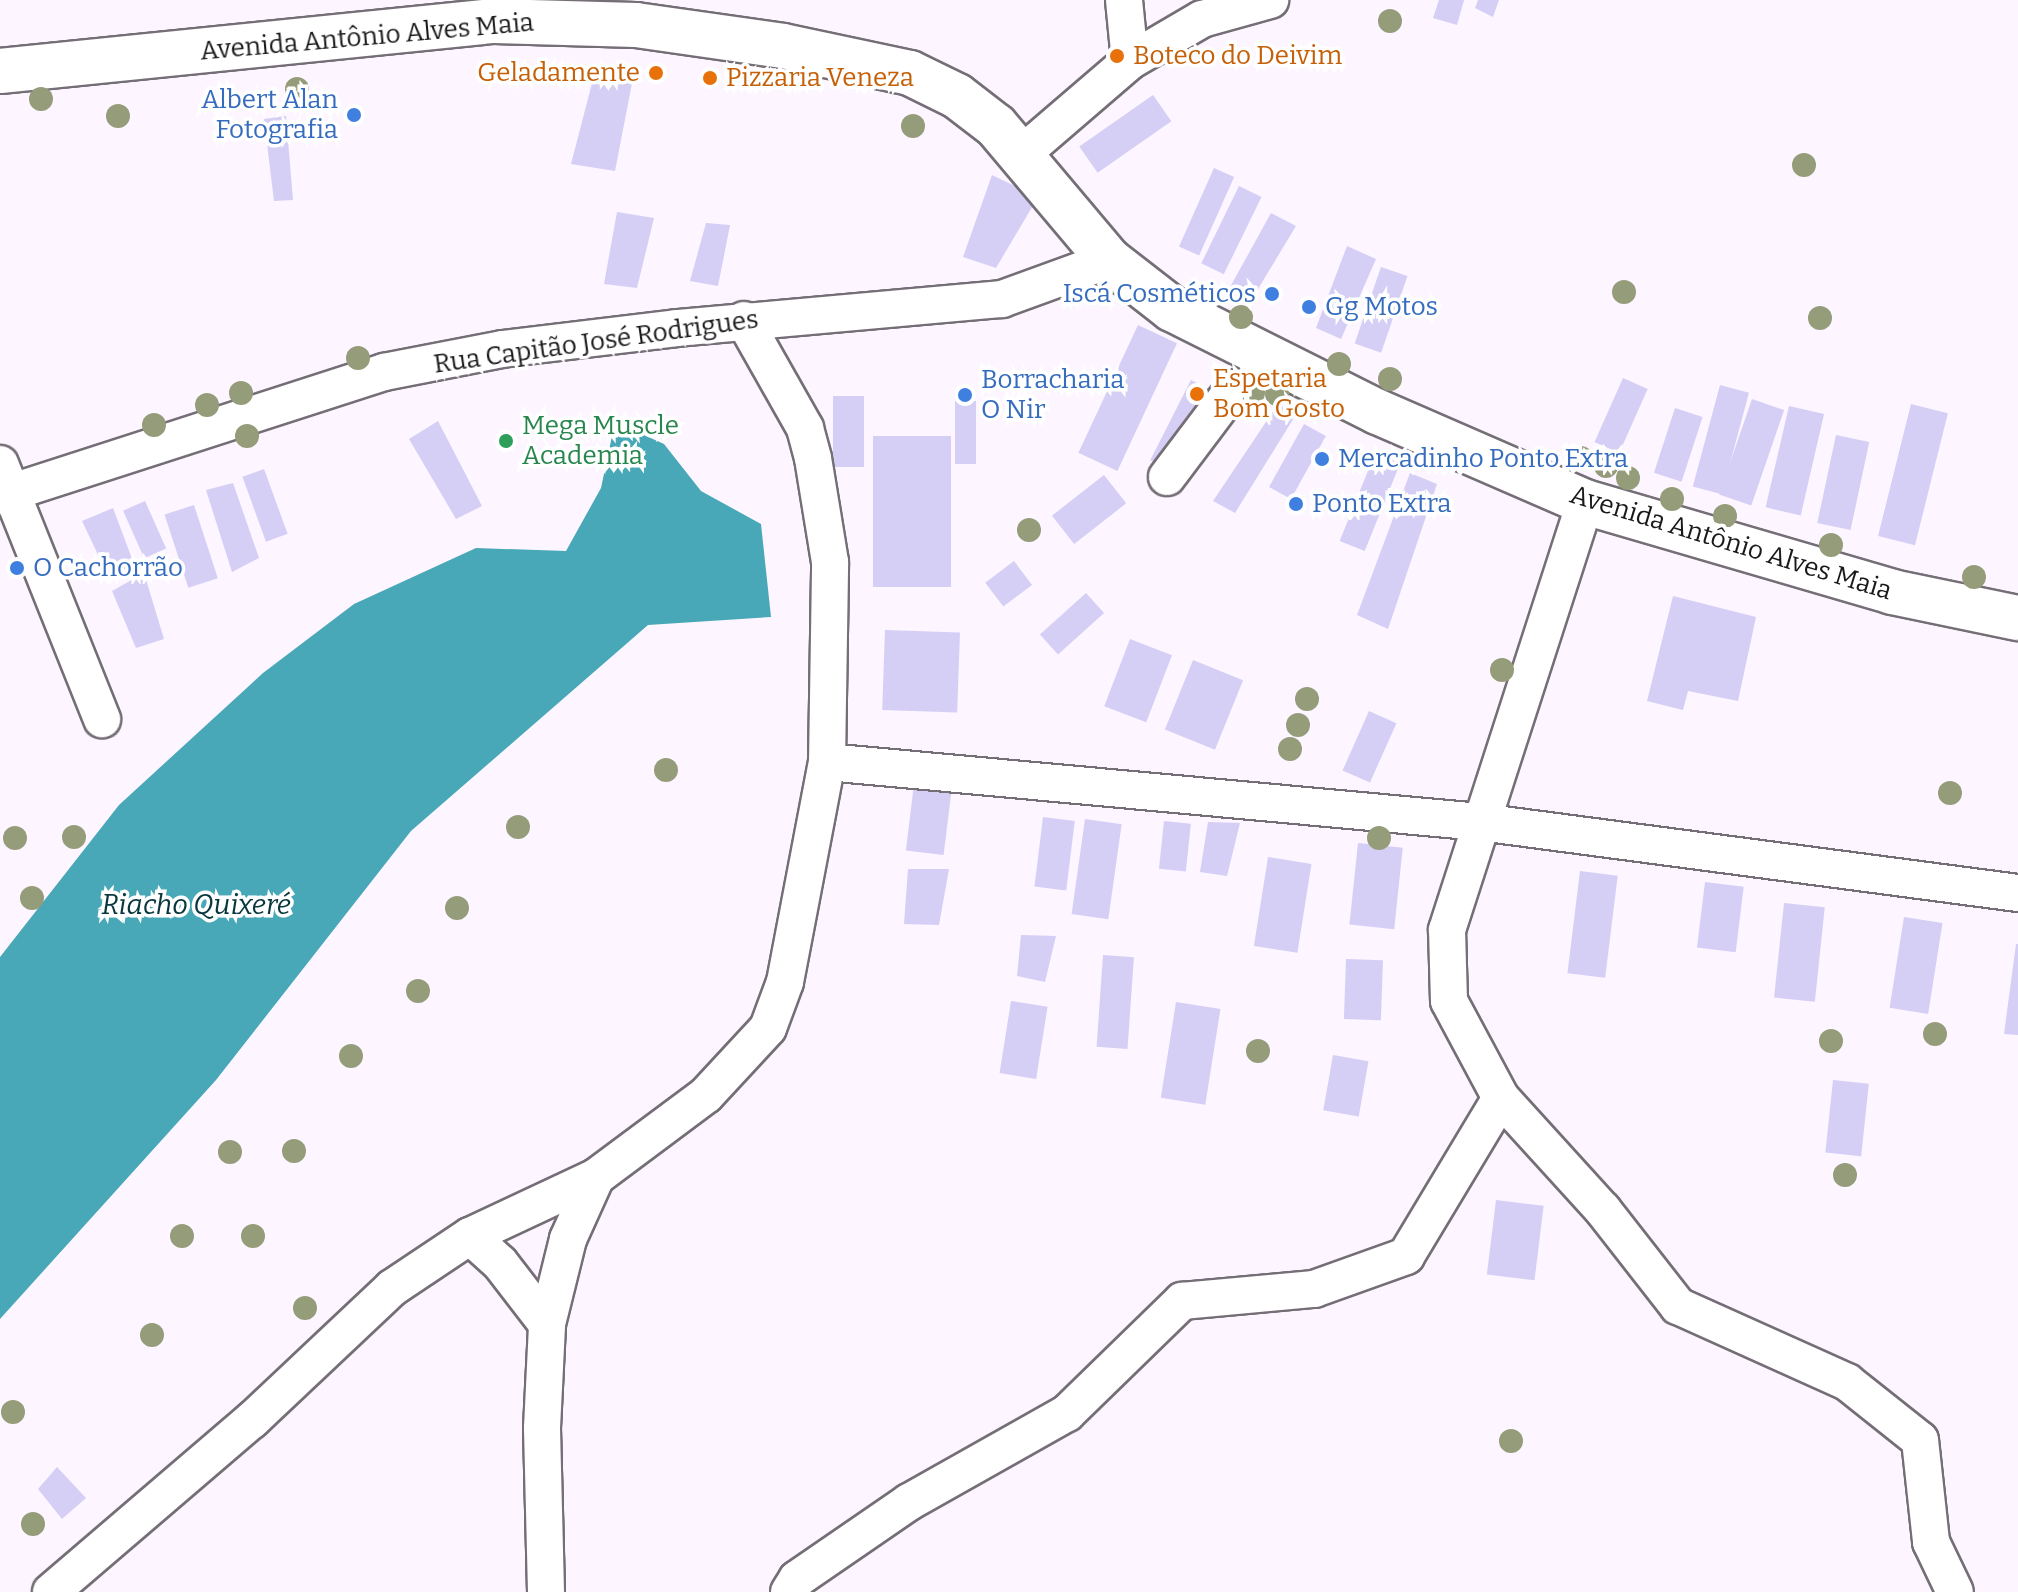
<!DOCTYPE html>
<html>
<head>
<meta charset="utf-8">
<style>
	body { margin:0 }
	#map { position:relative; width:2018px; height:1592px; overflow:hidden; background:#fdf5ff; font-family:Bitter,serif }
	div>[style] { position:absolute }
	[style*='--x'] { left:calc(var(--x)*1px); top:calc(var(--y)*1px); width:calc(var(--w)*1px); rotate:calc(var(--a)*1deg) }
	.water>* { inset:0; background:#48a8b7 }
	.building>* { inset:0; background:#d5cff6; transform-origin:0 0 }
	.roads { filter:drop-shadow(2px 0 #756e76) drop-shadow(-2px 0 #756e76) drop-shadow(0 2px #756e76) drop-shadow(0 -2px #756e76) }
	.street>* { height:36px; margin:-18px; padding:0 18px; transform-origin:18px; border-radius:18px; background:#fff }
	.secondary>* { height:44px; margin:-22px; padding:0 22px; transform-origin:22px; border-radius:22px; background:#fff }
	.trees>* { width:24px; height:24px; margin:-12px; border-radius:50%; background:#959c79 }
	.dots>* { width:22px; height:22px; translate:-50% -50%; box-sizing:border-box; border:4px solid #fff; border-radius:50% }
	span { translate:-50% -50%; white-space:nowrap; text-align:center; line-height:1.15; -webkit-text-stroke:7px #fff; paint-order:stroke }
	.street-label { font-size:26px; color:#1b181b }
	.food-label { font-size:26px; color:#c56008 }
	.left { translate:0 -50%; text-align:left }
	.right { translate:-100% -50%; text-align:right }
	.shop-label { font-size:26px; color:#366cbe }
	.leisure-label { font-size:26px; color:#27864d }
	.water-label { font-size:28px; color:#08373d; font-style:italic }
</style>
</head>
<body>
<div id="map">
	<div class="water">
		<i style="clip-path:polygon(615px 422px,664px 444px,701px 491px,761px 524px,771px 617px,648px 625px,411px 831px,216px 1080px,0 1319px,0 957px,119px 805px,263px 673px,354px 604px,476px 548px,566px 551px,601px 488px)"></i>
	</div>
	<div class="building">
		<i style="clip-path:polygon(1439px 0,1464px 0,1457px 25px,1433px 18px)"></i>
		<i style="clip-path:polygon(1478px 0,1499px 0,1493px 17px,1475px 8px)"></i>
		<i style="clip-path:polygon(597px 64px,634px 73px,615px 171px,571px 164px)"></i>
		<i style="left:1153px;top:95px;width:32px;height:90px;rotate:55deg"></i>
		<i style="clip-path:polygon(286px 116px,293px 200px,274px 201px,264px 119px)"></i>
		<i style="left:1214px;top:168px;width:22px;height:86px;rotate:24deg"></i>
		<i style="clip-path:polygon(992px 175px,1038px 197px,996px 268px,963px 257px)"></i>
		<i style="left:1239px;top:186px;width:25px;height:86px;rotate:26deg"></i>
		<i style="clip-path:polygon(617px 212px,654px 218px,637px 288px,604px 284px)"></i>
		<i style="clip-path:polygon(1271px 213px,1296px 226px,1252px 299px,1229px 289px)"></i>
		<i style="clip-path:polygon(706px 223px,730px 225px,718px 286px,690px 281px)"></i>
		<i style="clip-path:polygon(1347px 246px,1376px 259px,1341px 339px,1316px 328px)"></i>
		<i style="left:1381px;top:267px;width:28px;height:81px;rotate:19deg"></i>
		<i style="left:1138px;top:325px;width:43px;height:141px;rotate:25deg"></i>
		<i style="left:1623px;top:378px;width:27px;height:70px;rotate:24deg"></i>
		<i style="left:1191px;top:380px;width:38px;height:90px;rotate:27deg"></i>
		<i style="left:1720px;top:385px;width:30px;height:105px;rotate:15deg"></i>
		<i style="left:833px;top:396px;width:31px;height:71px"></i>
		<i style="left:1752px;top:399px;width:34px;height:101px;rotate:19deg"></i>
		<i style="left:976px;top:401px;width:63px;height:21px;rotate:90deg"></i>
		<i style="clip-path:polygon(1278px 404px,1297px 413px,1235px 513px,1213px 501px)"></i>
		<i style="left:1911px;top:404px;width:38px;height:136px;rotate:14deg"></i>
		<i style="left:1789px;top:406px;width:36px;height:104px;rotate:13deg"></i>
		<i style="left:1675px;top:408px;width:29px;height:68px;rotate:18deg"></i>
		<i style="clip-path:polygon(438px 421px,482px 506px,456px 519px,409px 439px)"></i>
		<i style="left:1304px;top:424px;width:25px;height:72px;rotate:29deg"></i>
		<i style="left:1836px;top:435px;width:34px;height:90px;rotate:12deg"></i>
		<i style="left:873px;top:436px;width:78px;height:151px"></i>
		<i style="left:1376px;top:451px;width:27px;height:97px;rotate:22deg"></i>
		<i style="left:264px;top:469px;width:69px;height:23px;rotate:70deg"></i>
		<i style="clip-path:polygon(1410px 473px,1437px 484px,1388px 629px,1357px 615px)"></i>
		<i style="left:1104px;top:475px;width:36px;height:66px;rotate:52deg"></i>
		<i style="clip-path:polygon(233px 483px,259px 558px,232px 572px,206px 490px)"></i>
		<i style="left:145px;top:501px;width:52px;height:24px;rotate:66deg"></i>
		<i style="left:194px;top:505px;width:77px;height:31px;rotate:72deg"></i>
		<i style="clip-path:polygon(113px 508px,134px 564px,109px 578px,82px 521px)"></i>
		<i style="left:1014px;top:561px;width:30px;height:36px;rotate:53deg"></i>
		<i style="clip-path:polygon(144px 573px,164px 639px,136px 648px,112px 591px)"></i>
		<i style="left:1086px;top:593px;width:27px;height:62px;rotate:48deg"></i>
		<i style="clip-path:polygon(1673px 596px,1756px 617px,1738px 701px,1688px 691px,1683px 710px,1647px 701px)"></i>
		<i style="left:885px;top:630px;width:75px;height:80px;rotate:2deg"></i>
		<i style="left:1130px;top:639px;width:45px;height:72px;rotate:21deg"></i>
		<i style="left:1193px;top:660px;width:54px;height:75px;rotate:22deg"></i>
		<i style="left:1369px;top:711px;width:30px;height:65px;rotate:24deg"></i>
		<i style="left:915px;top:776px;width:38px;height:75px;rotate:7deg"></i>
		<i style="left:1043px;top:817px;width:32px;height:70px;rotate:7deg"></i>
		<i style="left:1085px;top:819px;width:37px;height:96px;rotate:8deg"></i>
		<i style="left:1164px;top:821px;width:27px;height:48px;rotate:6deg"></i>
		<i style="clip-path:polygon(1208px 822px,1240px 823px,1227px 876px,1200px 872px)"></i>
		<i style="left:1358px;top:843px;width:45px;height:82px;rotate:6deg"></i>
		<i style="left:1268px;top:857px;width:44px;height:90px;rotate:9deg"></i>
		<i style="clip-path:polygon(908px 869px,949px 869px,939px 925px,904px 924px)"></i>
		<i style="left:1580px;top:871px;width:38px;height:103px;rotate:7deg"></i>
		<i style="left:1705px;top:882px;width:39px;height:66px;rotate:7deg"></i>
		<i style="left:1784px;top:903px;width:41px;height:95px;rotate:6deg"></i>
		<i style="left:1904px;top:917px;width:39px;height:92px;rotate:9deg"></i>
		<i style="clip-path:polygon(1021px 935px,1056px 936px,1045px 982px,1017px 976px)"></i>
		<i style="clip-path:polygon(2016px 944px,2018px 944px,2018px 1035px,2004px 1034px)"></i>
		<i style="left:1103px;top:955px;width:31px;height:92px;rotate:4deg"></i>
		<i style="left:1346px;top:959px;width:37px;height:60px;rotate:2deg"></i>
		<i style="left:1011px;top:1001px;width:37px;height:73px;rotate:9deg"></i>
		<i style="left:1176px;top:1002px;width:45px;height:97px;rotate:9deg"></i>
		<i style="left:1333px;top:1055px;width:36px;height:56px;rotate:10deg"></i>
		<i style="left:1833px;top:1080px;width:36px;height:73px;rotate:6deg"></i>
		<i style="left:1496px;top:1200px;width:48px;height:75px;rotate:7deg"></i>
		<i style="clip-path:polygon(57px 1467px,86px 1498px,62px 1519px,38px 1489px)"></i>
	</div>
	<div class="roads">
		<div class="street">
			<i style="--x:1124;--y:0;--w:61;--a:84.4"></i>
			<i style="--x:1023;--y:153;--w:141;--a:-40.7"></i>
			<i style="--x:1130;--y:61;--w:83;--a:-30.3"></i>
			<i style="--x:1202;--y:19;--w:71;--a:-15.6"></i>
			<i style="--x:0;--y:464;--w:275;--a:68.2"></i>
			<i style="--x:1167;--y:477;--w:111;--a:-53"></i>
			<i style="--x:0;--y:496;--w:404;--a:-17.9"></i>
			<i style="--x:384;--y:372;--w:120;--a:-11"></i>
			<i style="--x:502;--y:349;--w:176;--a:-6.8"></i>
			<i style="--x:677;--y:328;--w:326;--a:-5.1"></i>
			<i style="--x:1002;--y:299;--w:114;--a:-20"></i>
			<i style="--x:827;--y:762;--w:656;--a:5.25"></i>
			<i style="--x:1480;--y:822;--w:543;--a:7.52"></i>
			<i style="--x:1501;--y:1098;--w:151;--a:47.7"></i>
			<i style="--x:1603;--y:1210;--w:122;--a:52"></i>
			<i style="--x:1678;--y:1306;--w:185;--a:24.2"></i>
			<i style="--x:1847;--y:1382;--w:93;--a:38.5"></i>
			<i style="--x:1920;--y:1440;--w:103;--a:83.8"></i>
			<i style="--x:1931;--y:1542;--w:55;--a:64.4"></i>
			<i style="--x:470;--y:1236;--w:40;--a:42"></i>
			<i style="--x:500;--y:1263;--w:77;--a:52.4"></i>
			<i style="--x:51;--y:1592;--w:265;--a:-40.6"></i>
			<i style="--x:252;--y:1420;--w:192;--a:-43.3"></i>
			<i style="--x:392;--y:1288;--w:94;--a:-33.7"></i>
			<i style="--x:470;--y:1236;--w:139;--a:-25.1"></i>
			<i style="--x:546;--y:1592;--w:164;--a:-91.4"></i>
			<i style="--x:542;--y:1428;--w:104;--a:-87.2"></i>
			<i style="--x:547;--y:1324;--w:88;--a:-76.1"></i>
			<i style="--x:568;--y:1239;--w:68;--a:-65.7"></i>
			<i style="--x:596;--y:1177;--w:137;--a:-36.7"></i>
			<i style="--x:706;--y:1095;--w:91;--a:-47.2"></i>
			<i style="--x:768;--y:1028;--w:49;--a:-69.7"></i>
			<i style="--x:785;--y:982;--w:224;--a:-79.2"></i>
			<i style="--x:827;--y:762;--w:200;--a:-89.1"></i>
			<i style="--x:830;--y:562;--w:105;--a:-99.3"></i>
			<i style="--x:813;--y:458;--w:31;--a:-105"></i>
			<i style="--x:805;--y:428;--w:124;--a:-119.5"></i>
			<i style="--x:789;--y:1592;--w:15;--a:-58"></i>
			<i style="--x:797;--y:1579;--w:136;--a:-34.5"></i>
			<i style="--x:909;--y:1502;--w:181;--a:-29.4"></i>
			<i style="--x:1067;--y:1413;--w:161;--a:-44.2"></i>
			<i style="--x:1182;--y:1301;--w:133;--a:-5.2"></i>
			<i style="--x:1314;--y:1289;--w:98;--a:-19.7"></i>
			<i style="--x:1406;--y:1256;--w:184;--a:-59"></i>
			<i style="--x:1501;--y:1098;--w:110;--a:-118.2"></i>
			<i style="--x:1449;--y:1001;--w:71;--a:-91.6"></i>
			<i style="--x:1447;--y:930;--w:450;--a:-72.1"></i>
		</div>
		<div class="secondary">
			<i style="--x:0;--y:71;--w:497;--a:-5.8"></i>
			<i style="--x:494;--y:21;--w:142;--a:1.6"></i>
			<i style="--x:636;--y:25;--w:148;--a:8.1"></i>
			<i style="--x:783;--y:46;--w:130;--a:12"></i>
			<i style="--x:910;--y:73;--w:52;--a:26.1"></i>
			<i style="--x:957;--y:96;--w:49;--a:37.6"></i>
			<i style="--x:996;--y:126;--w:175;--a:49.9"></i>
			<i style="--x:1109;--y:260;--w:80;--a:37.9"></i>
			<i style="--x:1172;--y:309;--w:230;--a:26.6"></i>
			<i style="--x:1378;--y:412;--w:226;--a:23.5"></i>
			<i style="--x:1585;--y:502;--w:320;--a:16.3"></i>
			<i style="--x:1892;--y:592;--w:129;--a:11.7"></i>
		</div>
	</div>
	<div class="trees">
		<i style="left:1390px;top:21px"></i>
		<i style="left:297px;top:89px"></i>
		<i style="left:41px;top:99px"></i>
		<i style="left:118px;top:116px"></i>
		<i style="left:913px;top:126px"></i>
		<i style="left:1804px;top:165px"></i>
		<i style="left:1624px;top:292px"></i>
		<i style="left:1241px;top:317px"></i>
		<i style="left:1820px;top:318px"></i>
		<i style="left:358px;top:358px"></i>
		<i style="left:1339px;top:364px"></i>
		<i style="left:1390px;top:379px"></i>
		<i style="left:241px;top:393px"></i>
		<i style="left:1253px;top:393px"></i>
		<i style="left:1277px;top:394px"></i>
		<i style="left:207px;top:405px"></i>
		<i style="left:154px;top:425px"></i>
		<i style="left:247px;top:436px"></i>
		<i style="left:1581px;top:458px"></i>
		<i style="left:1606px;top:466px"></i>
		<i style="left:1628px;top:478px"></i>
		<i style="left:1672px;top:499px"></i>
		<i style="left:1725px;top:516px"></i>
		<i style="left:1029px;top:530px"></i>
		<i style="left:1831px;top:545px"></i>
		<i style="left:1974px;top:577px"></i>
		<i style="left:1502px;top:670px"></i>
		<i style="left:1307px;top:699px"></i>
		<i style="left:1298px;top:725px"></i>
		<i style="left:1290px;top:749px"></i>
		<i style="left:666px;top:770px"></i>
		<i style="left:1950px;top:793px"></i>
		<i style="left:518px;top:827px"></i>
		<i style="left:74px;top:837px"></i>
		<i style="left:15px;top:838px"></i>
		<i style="left:1379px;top:838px"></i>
		<i style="left:32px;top:898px"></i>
		<i style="left:457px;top:908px"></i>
		<i style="left:418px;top:991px"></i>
		<i style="left:1935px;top:1034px"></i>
		<i style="left:1831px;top:1041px"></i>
		<i style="left:1258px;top:1051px"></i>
		<i style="left:351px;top:1056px"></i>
		<i style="left:294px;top:1151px"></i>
		<i style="left:230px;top:1152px"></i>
		<i style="left:1845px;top:1175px"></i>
		<i style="left:182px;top:1236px"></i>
		<i style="left:253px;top:1236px"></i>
		<i style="left:305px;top:1308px"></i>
		<i style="left:152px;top:1335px"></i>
		<i style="left:13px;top:1412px"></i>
		<i style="left:1511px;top:1441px"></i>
		<i style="left:33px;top:1524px"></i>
	</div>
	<div class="dots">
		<i style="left:1117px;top:56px;background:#e8710a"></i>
		<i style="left:656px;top:73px;background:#e8710a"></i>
		<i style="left:710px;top:78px;background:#e8710a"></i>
		<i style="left:354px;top:115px;background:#3f7fe0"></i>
		<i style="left:1272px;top:294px;background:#3f7fe0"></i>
		<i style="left:1309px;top:307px;background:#3f7fe0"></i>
		<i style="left:1197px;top:394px;background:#e8710a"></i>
		<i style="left:965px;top:395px;background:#3f7fe0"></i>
		<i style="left:506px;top:441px;background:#2e9e5b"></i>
		<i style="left:1322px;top:459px;background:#3f7fe0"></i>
		<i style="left:1296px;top:504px;background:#3f7fe0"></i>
		<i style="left:17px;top:568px;background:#3f7fe0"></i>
	</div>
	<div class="street-label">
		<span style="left:367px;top:37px;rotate:-5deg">Avenida Antônio Alves Maia</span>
		<span style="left:596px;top:342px;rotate:-8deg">Rua Capitão José Rodrigues</span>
		<span style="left:1731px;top:543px;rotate:17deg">Avenida Antônio Alves Maia</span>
	</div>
	<div class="food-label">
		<span class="left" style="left:1133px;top:56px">Boteco do Deivim</span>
		<span class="right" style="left:640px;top:73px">Geladamente</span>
		<span class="left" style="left:726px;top:78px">Pizzaria Veneza</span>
		<span class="left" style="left:1213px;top:394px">Espetaria<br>Bom Gosto</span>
	</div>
	<div class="shop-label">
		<span class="right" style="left:338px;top:115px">Albert Alan<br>Fotografia</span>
		<span class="right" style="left:1256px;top:294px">Iscá Cosméticos</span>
		<span class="left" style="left:1325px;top:307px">Gg Motos</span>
		<span class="left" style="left:981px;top:395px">Borracharia<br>O Nir</span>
		<span class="left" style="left:1338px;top:459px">Mercadinho Ponto Extra</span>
		<span class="left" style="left:1312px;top:504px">Ponto Extra</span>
		<span class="left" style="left:33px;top:568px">O Cachorrão</span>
	</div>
	<div class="leisure-label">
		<span class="left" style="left:522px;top:441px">Mega Muscle<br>Academia</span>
	</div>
	<div class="water-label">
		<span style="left:196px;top:905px">Riacho Quixeré</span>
	</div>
</div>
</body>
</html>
